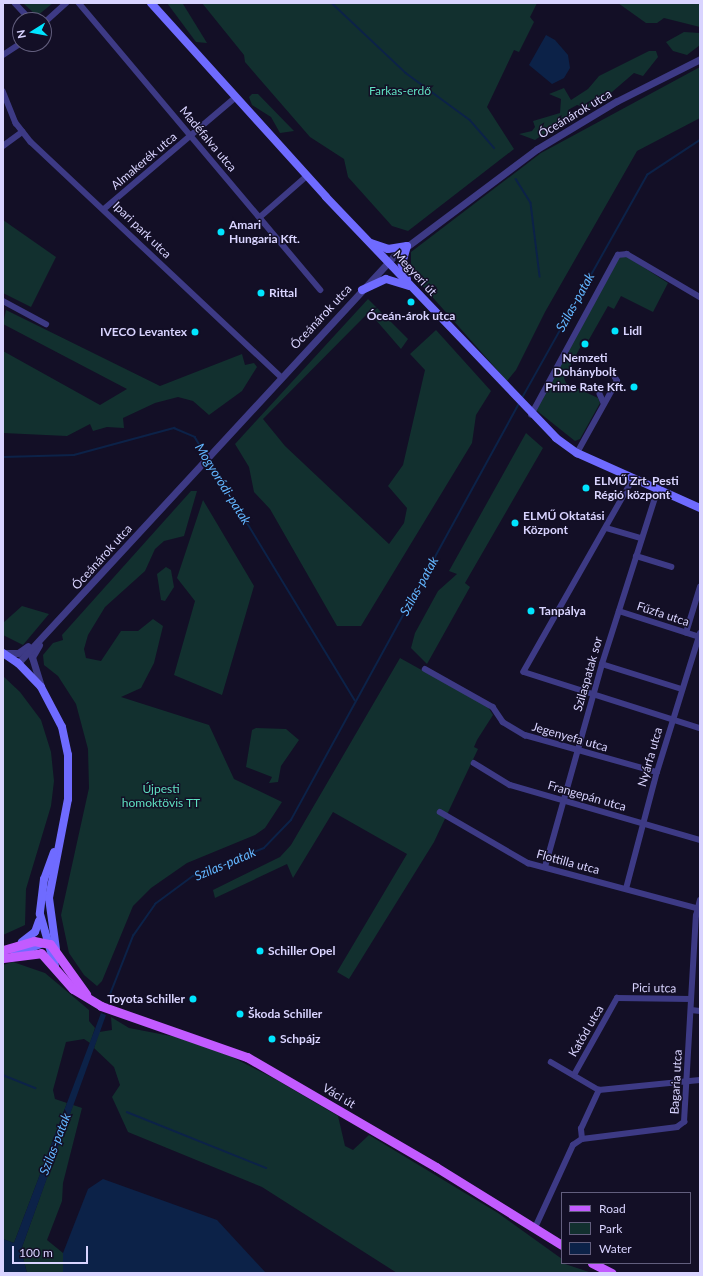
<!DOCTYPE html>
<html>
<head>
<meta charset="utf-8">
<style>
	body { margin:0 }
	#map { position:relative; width:703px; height:1276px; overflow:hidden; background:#130f26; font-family:Lato,sans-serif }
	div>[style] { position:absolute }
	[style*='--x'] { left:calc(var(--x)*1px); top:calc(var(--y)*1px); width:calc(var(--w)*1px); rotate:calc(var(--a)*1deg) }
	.green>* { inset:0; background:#12302f }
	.water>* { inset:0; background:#0c2248 }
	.stream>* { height:1.5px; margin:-0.75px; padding:0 0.75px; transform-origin:0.75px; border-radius:0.75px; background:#0c2248 }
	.minor>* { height:5.5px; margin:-2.75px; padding:0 2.75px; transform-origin:2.75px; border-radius:2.75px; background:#3d3a85 }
	.tertiary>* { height:7px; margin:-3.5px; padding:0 3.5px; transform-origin:3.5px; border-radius:3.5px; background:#3d3a85 }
	.secondary>* { height:8px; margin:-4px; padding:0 4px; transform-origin:4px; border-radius:4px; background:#6f6bff }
	.primary>* { height:9px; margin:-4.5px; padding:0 4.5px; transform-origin:4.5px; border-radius:4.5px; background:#c25bff }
	.dots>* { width:11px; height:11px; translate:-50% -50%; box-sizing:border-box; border:2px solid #130f26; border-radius:50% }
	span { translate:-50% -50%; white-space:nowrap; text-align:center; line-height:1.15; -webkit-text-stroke:3px #130f26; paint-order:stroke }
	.park-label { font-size:12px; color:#5fe0c0 }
	.street-label { font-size:12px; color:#d9d4ff }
	.poi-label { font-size:12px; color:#d9d4ff; font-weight:700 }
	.left { translate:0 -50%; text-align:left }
	.right { translate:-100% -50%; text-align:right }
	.water-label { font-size:13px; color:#62b6ff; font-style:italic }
	.frame { position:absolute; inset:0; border:4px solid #d9d4ff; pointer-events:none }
	.legend { position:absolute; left:561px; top:1192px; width:130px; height:72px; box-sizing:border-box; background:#130f26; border:1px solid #625e7d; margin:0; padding:5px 7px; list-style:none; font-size:12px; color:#d9d4ff }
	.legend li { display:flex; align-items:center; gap:8px; height:20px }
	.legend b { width:20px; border:1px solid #625e7d }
	.north { position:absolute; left:12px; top:12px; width:40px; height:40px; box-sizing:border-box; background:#130f26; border:1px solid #625e7d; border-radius:50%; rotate:259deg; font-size:11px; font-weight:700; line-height:16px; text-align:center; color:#d9d4ff }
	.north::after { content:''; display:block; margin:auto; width:14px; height:18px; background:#00e5ff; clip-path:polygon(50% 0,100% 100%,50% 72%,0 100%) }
	.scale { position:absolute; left:12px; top:1246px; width:76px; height:18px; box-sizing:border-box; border:2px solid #d9d4ff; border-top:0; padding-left:5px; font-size:12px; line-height:14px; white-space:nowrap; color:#d9d4ff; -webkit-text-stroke:3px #130f26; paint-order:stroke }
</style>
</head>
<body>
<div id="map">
	<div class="green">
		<i style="clip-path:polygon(23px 3px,53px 3px,37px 16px)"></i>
		<i style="clip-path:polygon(167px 3px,183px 4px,207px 43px,196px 42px)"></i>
		<i style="clip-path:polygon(202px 3px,537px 3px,530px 17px,534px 22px,519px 52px,514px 50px,487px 107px,514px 149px,408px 231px,392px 226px,348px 177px,344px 159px,310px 137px,245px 62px,244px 55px)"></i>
		<i style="clip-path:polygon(618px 3px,700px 3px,700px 27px,664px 18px,657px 23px,646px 23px)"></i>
		<i style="clip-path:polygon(684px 32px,700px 33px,700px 45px,687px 55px,673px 51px,666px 42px)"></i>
		<i style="clip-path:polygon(649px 51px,656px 51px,658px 57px,643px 76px,634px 73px,605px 98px,587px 108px,577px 105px,568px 110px,567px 118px,535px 140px,519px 134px,532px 131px,535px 127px,533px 121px,560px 113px,561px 99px,549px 94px,564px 88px,571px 100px,588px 89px,599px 76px)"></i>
		<i style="clip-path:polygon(700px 67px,700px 118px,637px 151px,545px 312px,516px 370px,507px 381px,411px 273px,411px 252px,541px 153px)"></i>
		<i style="clip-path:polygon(252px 94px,258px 94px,294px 131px,280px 133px,271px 117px,252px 105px,249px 97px)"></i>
		<i style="clip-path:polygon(3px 220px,56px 257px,31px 307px,3px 293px)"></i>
		<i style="clip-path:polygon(626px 256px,668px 283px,653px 312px,621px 296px,614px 309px,608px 306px,587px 343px,583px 342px,564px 378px,566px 383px,598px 398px,600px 403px,580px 439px,575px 441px,536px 410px,619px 258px)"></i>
		<i style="clip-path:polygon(368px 299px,408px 339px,401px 349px,369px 312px,263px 419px,285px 446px,389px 544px,404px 523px,407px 508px,388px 486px,403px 465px,425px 370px,410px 354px,436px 330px,491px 391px,476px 415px,472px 443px,361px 626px,337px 626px,270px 509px,254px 492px,249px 467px,235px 444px)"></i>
		<i style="clip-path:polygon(6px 310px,160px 386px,242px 354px,245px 365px,254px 363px,257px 367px,242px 391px,209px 415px,193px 401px,178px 397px,155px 403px,123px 418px,124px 428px,107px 427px,93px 431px,90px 424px,67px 436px,3px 433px,3px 351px,100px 405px,127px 389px,3px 324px)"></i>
		<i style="clip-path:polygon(526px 433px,543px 448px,465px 583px,470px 587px,427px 664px,411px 648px,415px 633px,438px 591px,457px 574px,449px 571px)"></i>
		<i style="clip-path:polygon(191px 491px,197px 491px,184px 536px,164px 541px,155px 549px,145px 571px,105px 607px,88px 635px,84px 649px,86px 658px,101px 661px,121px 631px,138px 631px,153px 619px,163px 626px,154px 663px,141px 688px,121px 697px,209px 725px,234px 779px,282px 802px,265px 828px,255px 835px,187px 863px,151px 888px,133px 906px,102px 981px,97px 986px,84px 975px,69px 953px,61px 915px,89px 788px,88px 749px,76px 704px,58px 676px,44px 665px,43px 655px,53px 643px,63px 640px,62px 635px)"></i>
		<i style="clip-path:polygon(203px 500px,254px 586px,222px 695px,174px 675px,195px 601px,177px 578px)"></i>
		<i style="clip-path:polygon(166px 567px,171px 570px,174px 587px,165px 601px,161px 600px,157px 574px)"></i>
		<i style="clip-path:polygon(22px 606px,49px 614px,23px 645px,3px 635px,3px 623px)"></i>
		<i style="clip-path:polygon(400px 658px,488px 707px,493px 715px,477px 740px,474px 747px,478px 749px,434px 842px,349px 979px,337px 972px,407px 854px,333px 812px,293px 878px,287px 864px,215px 898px,213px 890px,280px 857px,291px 845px)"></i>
		<i style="clip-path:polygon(3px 676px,20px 692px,41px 720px,51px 752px,54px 781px,51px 806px,26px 889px,25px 925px,3px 935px)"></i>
		<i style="clip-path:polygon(256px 728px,286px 729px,299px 740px,281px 766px,278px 782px,269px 783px,272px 777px,246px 767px,252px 730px)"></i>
		<i style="clip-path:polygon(13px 962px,45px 973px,89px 1010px,89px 1021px,95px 1028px,90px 1043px,84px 1039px,66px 1042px,53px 1090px,55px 1099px,67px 1103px,14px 1243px,3px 1239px,3px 965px)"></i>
		<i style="clip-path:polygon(111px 1017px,129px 1028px,176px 1037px,228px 1055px,275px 1079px,338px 1116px,345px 1146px,353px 1150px,369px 1135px,498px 1213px,562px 1259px,562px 1263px,592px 1273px,397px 1273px,262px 1187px,128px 1132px,112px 1097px,120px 1085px,114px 1067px,94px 1048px,99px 1032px,112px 1030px)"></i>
		<i style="clip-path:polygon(73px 1105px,82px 1108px,63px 1183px,62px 1201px,47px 1240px,63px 1253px,63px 1273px,27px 1273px,21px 1250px)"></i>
	</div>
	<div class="water">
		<i style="clip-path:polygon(546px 35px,555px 40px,568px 55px,570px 68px,564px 78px,552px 84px,529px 65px)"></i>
		<i style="clip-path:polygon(101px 1013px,106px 1015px,21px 1250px,27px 1273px,3px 1273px,3px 1239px,14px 1243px)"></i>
		<i style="clip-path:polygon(103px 1179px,217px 1220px,266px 1273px,63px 1273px,63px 1253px,88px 1189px)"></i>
	</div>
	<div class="stream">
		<i style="--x:332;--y:3;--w:102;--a:43.4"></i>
		<i style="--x:406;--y:73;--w:79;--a:36.3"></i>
		<i style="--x:470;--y:120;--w:37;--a:49"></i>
		<i style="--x:516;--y:179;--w:28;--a:58"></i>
		<i style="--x:531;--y:203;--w:74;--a:83"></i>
		<i style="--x:522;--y:398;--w:256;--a:-60.7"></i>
		<i style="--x:647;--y:175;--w:64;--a:-33.4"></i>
		<i style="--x:3;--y:457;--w:71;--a:-1.6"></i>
		<i style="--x:74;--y:455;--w:104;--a:-15.1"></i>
		<i style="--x:174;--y:428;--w:23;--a:23"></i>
		<i style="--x:195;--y:437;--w:21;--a:59"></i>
		<i style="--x:209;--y:460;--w:281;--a:58.7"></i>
		<i style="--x:109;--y:997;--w:66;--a:-68.5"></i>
		<i style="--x:133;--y:936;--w:39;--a:-55"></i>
		<i style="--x:155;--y:904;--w:47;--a:-36.4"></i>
		<i style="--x:193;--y:876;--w:76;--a:-21.5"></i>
		<i style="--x:264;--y:848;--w:39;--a:-46"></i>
		<i style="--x:291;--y:820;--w:475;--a:-61.3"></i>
		<i style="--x:3;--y:1075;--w:35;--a:22"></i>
		<i style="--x:127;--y:1112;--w:150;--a:21.9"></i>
	</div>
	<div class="minor">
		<i style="--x:15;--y:3;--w:23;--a:47"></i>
		<i style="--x:79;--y:3;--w:375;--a:49.9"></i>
		<i style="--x:44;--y:23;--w:30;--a:-42"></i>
		<i style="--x:3;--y:55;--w:20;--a:-33"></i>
		<i style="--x:3;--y:91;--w:35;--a:68"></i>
		<i style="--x:16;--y:123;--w:24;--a:52"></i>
		<i style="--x:31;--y:142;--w:342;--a:43.2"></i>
		<i style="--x:3;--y:146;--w:24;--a:-36"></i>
		<i style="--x:104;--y:209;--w:172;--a:-40.3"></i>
		<i style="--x:260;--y:217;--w:62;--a:-41.1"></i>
		<i style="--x:3;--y:301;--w:49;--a:28.1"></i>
		<i style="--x:600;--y:394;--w:10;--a:66"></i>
		<i style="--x:531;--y:415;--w:182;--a:-61.5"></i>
		<i style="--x:618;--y:255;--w:9;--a:-6"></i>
		<i style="--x:627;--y:254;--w:85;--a:30.5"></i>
		<i style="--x:577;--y:453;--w:82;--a:-60.9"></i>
		<i style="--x:617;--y:381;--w:9;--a:-122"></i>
		<i style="--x:634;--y:478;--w:223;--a:119.6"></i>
		<i style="--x:524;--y:672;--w:185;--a:17.7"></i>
		<i style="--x:606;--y:528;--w:37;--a:16"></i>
		<i style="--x:636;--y:556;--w:37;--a:17"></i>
		<i style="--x:619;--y:611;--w:85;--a:17.8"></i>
		<i style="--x:686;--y:633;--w:48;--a:-73.1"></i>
		<i style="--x:602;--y:664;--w:84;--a:17.4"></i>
		<i style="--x:425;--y:669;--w:78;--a:29.2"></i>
		<i style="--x:493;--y:707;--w:18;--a:56"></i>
		<i style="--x:503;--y:722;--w:26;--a:31"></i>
		<i style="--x:525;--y:735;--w:137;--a:15.7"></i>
		<i style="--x:474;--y:763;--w:42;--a:31.4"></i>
		<i style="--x:510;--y:785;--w:198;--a:16.1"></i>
		<i style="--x:440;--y:812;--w:102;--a:30.1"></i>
		<i style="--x:528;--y:863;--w:178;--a:15"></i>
		<i style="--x:545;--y:867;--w:211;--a:-74.3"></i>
		<i style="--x:602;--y:664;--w:184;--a:-72.3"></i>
		<i style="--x:626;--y:889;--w:121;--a:-75.2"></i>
		<i style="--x:657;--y:772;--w:145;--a:-72.8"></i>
		<i style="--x:691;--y:1010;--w:9;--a:6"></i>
		<i style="--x:551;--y:1062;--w:56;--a:30.3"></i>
		<i style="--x:599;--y:1090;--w:101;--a:-5.7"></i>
		<i style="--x:574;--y:1075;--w:88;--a:-60.8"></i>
		<i style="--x:617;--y:998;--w:74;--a:0.8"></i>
		<i style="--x:582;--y:1139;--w:10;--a:-96"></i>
		<i style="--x:581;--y:1129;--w:43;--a:-65.2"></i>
		<i style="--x:535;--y:1228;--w:91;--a:-65.4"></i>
		<i style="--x:573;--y:1145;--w:11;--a:-34"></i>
		<i style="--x:582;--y:1139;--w:96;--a:-7.2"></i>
		<i style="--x:677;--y:1127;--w:9;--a:-36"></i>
		<i style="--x:684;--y:1122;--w:206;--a:-86.7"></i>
		<i style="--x:696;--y:916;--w:16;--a:-76"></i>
	</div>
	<div class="tertiary">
		<i style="--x:39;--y:645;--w:14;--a:120"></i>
		<i style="--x:32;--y:657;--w:31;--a:73"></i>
		<i style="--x:3;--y:653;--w:15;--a:0"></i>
		<i style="--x:18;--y:653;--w:12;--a:-35"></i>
		<i style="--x:18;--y:663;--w:553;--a:-47.27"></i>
		<i style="--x:393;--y:257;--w:180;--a:-36.9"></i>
		<i style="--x:537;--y:149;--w:93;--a:-31"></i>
		<i style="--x:617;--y:101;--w:93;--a:-26.8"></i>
	</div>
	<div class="secondary">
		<i style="--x:151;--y:3;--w:261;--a:47.9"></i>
		<i style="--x:326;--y:197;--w:333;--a:46.3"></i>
		<i style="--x:556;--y:438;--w:26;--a:36"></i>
		<i style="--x:577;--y:453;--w:135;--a:24.1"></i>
		<i style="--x:371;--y:243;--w:18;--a:19"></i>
		<i style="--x:388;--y:249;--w:19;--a:-9"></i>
		<i style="--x:407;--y:246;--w:19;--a:106"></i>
		<i style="--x:402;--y:264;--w:16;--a:72"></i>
		<i style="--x:362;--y:290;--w:26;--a:-25"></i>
		<i style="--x:386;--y:279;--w:24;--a:17"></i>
		<i style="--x:3;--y:653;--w:18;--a:34"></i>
		<i style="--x:18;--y:663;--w:33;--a:46"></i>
		<i style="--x:41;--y:687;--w:45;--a:62.3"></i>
		<i style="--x:62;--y:727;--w:29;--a:78"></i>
		<i style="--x:68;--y:755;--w:44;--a:90"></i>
		<i style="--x:68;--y:799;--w:101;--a:100.9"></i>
		<i style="--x:49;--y:898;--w:51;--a:82.2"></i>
		<i style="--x:54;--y:852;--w:29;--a:110"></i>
		<i style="--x:44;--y:879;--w:35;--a:97"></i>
		<i style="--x:40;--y:914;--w:54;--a:73.9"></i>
		<i style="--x:22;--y:942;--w:16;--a:-38"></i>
		<i style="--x:35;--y:932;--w:12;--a:-70"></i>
		<i style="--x:15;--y:954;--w:31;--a:-21"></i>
	</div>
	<div class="primary">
		<i style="--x:3;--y:950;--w:32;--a:-16"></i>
		<i style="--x:34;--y:941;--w:16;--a:11"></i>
		<i style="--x:50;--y:944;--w:62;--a:54.2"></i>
		<i style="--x:3;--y:958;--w:38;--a:-7"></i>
		<i style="--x:41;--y:953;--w:48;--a:48.4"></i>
		<i style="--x:73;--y:989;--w:33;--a:31"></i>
		<i style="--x:101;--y:1006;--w:155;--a:19.3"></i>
		<i style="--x:247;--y:1057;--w:219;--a:30.2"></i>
		<i style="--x:436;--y:1167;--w:148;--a:31.8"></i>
		<i style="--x:592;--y:1263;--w:22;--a:27"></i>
	</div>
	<div class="dots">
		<i style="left:221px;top:232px;background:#00e5ff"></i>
		<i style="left:261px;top:293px;background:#00e5ff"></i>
		<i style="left:411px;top:302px;background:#00e5ff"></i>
		<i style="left:615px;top:331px;background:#00e5ff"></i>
		<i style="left:195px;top:332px;background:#00e5ff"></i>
		<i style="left:585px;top:344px;background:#00e5ff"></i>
		<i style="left:634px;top:387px;background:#00e5ff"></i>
		<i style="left:586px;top:488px;background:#00e5ff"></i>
		<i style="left:515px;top:523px;background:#00e5ff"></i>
		<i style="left:531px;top:611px;background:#00e5ff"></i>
		<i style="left:260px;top:951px;background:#00e5ff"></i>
		<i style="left:193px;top:999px;background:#00e5ff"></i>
		<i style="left:240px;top:1014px;background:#00e5ff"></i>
		<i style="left:272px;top:1039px;background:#00e5ff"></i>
	</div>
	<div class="park-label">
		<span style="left:400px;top:91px">Farkas-erdő</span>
		<span style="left:161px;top:796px">Újpesti<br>homoktövis TT</span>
	</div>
	<div class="street-label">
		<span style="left:575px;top:114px;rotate:-31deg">Óceánárok utca</span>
		<span style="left:208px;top:139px;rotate:50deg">Madéfalva utca</span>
		<span style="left:144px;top:161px;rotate:-40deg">Almakerék utca</span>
		<span style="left:142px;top:230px;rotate:44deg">Ipari park utca</span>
		<span style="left:415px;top:273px;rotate:47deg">Megyeri út</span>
		<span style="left:321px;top:317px;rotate:-47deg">Óceánárok utca</span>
		<span style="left:102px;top:557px;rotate:-48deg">Óceánárok utca</span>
		<span style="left:663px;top:614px;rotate:18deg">Fűzfa utca</span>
		<span style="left:588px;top:674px;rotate:-74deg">Szilaspatak sor</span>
		<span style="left:570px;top:737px;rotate:16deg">Jegenyefa utca</span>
		<span style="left:650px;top:757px;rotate:-74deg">Nyárfa utca</span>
		<span style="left:587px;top:796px;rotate:16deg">Frangepán utca</span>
		<span style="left:568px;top:862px;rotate:15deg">Flottilla utca</span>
		<span style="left:654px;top:988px;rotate:1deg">Pici utca</span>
		<span style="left:586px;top:1031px;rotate:-60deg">Katód utca</span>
		<span style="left:676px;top:1082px;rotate:-87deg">Bagaria utca</span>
		<span style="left:339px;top:1096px;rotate:31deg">Váci út</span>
	</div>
	<div class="poi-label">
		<span class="left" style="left:229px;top:232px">Amari<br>Hungaria Kft.</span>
		<span class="left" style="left:269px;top:293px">Rittal</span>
		<span style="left:411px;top:316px">Óceán-árok utca</span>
		<span class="left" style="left:623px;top:331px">Lidl</span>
		<span class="right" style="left:187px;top:332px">IVECO Levantex</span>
		<span style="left:585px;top:365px">Nemzeti<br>Dohánybolt</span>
		<span class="right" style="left:626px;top:387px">Prime Rate Kft.</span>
		<span class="left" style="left:594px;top:488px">ELMŰ Zrt. Pesti<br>Régió központ</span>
		<span class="left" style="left:523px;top:523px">ELMŰ Oktatási<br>Központ</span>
		<span class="left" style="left:539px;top:611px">Tanpálya</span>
		<span class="left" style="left:268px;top:951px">Schiller Opel</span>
		<span class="right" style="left:185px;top:999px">Toyota Schiller</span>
		<span class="left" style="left:248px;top:1014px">Škoda Schiller</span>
		<span class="left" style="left:280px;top:1039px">Schpájz</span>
	</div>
	<div class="water-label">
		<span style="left:575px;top:302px;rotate:-61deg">Szilas-patak</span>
		<span style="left:223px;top:484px;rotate:58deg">Mogyoródi-patak</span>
		<span style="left:419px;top:586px;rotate:-61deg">Szilas-patak</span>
		<span style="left:225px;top:864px;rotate:-23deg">Szilas-patak</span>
		<span style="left:55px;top:1144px;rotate:-69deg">Szilas-patak</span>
	</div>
	<div class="frame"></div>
	<ul class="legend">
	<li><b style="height:5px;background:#c25bff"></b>Road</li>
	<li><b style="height:11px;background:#12302f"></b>Park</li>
	<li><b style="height:11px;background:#0c2248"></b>Water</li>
	</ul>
	<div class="north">N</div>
	<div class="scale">100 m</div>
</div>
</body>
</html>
